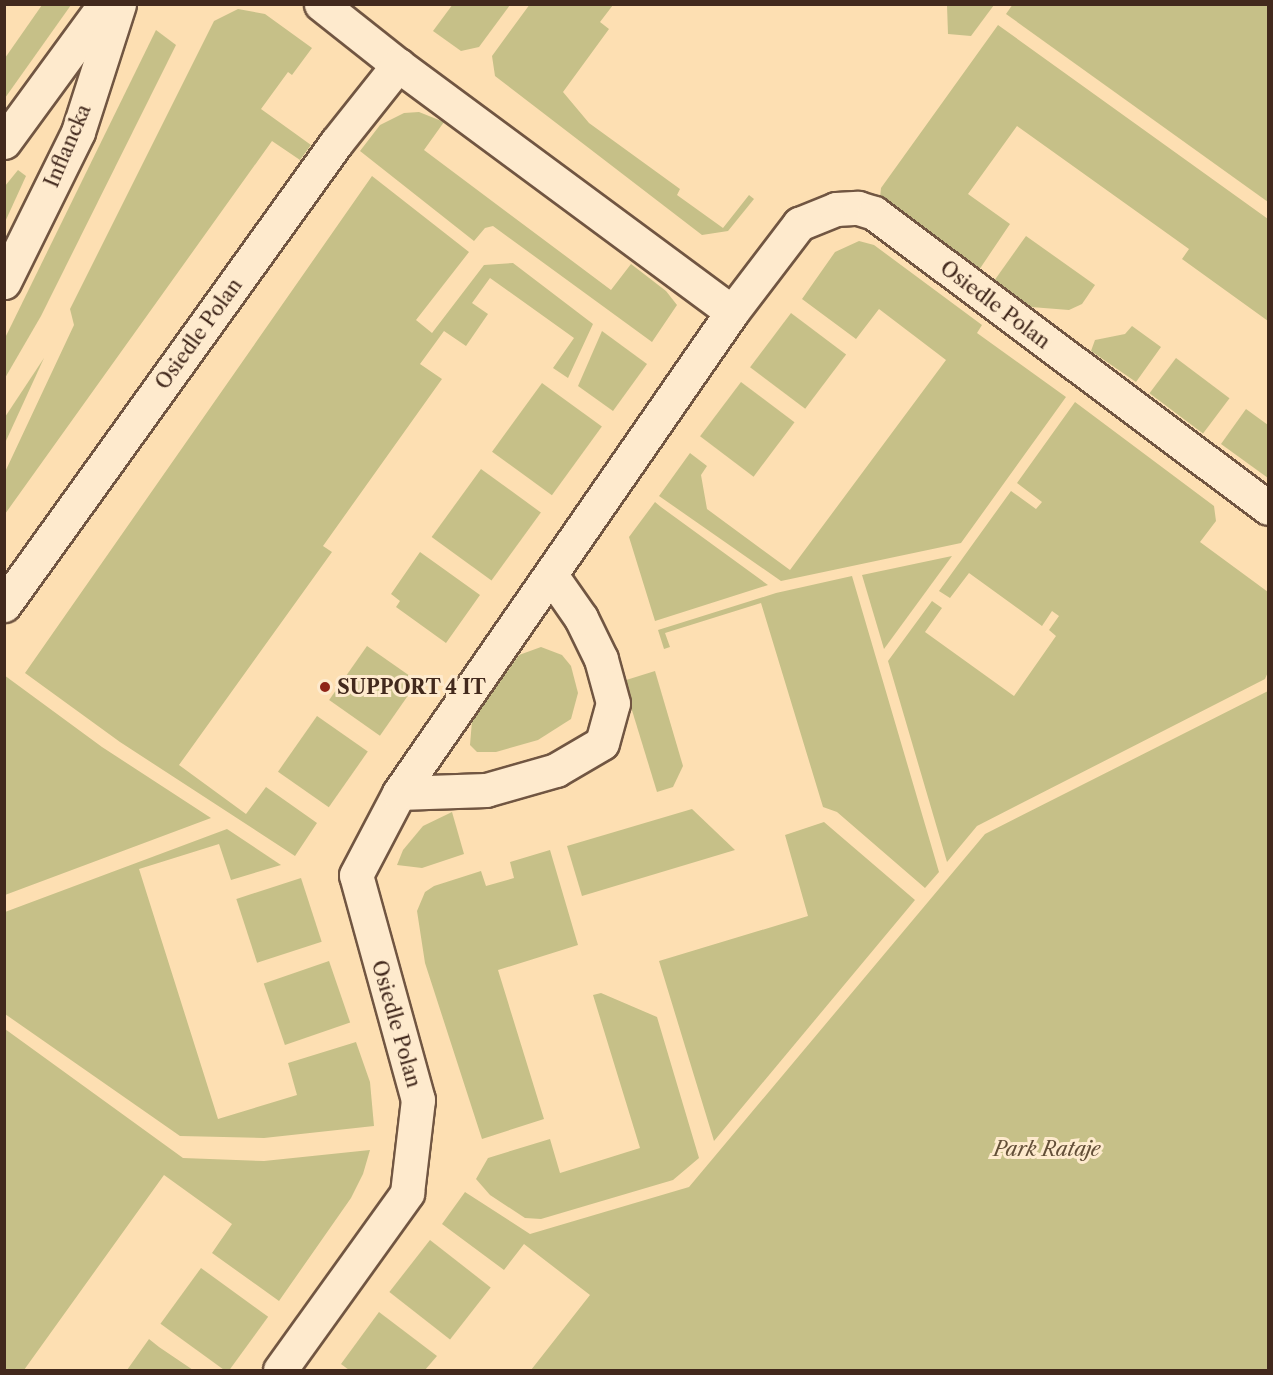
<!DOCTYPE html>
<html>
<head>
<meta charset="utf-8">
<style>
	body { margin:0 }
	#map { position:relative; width:1273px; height:1375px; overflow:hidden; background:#fddfb2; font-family:"Libre Caslon Text",serif }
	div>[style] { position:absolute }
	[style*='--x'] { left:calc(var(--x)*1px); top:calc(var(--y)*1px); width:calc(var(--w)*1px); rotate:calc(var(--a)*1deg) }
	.green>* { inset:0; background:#c6c088; transform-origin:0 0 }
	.roads { filter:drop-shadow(2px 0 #715642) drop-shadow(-2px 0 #715642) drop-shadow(0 2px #715642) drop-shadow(0 -2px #715642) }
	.minor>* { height:33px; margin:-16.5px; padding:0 16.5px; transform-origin:16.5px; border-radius:16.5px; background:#feeacd }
	.tertiary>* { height:33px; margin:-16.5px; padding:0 16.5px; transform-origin:16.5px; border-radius:16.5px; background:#feeacd }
	.dots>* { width:16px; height:16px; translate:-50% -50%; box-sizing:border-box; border:3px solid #feeacd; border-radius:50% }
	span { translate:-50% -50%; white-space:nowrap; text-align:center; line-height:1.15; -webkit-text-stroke:6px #feeacd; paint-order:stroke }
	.street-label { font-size:20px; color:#42291d }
	.poi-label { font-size:20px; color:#42291d; font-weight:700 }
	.left { translate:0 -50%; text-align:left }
	.park-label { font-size:20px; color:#634f38; font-style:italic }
	.frame { position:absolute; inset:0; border:6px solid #42291d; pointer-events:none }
</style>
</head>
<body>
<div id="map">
	<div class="green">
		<i style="clip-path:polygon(453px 4px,510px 4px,510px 5px,479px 47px,461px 51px,433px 31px)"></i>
		<i style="clip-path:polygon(530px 4px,613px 5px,600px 22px,609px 29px,563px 92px,589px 123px,680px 189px,677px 195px,723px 228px,749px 195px,754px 199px,728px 231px,702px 235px,495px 76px,492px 56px)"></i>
		<i style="clip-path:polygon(1013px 4px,1268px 5px,1268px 202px,1006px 14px)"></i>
		<i style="clip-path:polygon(42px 5px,71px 5px,5px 98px,5px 58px)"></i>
		<i style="clip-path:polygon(947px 5px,947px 4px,994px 5px,971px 36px,948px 34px)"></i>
		<i style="clip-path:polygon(238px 9px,265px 14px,312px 48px,292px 75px,288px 72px,261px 109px,311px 145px,300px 160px,272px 141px,5px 514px,5px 472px,74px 325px,70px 309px,214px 21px)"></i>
		<i style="clip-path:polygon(998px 25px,1268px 219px,1268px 321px,1182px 259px,1189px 249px,1017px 126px,968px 194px,1010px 224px,979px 270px,880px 198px,881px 188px)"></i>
		<i style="clip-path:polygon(156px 30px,176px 45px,41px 316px,5px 378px,5px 338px)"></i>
		<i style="clip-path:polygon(419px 112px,444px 122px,424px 150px,611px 290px,631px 264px,666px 291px,677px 305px,652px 342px,493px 226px,485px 228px,474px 241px,360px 151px,380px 125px,404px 113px)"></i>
		<i style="clip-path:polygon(18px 170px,26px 176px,5px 222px,5px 186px)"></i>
		<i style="clip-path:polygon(372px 176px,469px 252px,416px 320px,432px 333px,484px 265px,513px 263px,593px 324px,568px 378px,553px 368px,574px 338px,490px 278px,472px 303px,488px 314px,466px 346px,444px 331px,420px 364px,442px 379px,323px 546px,332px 552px,179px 765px,246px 814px,266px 787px,317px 823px,295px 856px,120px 742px,25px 673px)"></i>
		<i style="clip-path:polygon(1026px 236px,1095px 285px,1082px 304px,1069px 310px,1031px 307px,994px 281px)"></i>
		<i style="clip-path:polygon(859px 241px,874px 245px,982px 325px,977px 333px,1066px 397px,961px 543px,781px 581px,659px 496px,690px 453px,707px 466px,701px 475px,707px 509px,790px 570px,946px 360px,879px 309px,856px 339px,802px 299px,835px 252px)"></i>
		<i style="left:791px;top:313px;width:69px;height:68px;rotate:37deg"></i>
		<i style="clip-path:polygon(1132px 326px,1161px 347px,1136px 382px,1091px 351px,1095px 340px,1125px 334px)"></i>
		<i style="clip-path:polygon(602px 331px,647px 364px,613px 411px,578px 386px)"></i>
		<i style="clip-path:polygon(44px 358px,5px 443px,5px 417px)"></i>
		<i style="left:1176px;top:358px;width:67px;height:44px;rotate:37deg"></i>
		<i style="left:741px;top:382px;width:67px;height:68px;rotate:37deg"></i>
		<i style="left:542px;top:383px;width:74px;height:85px;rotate:36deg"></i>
		<i style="clip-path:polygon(1075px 402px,1214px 506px,1216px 521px,1200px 542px,1268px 592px,1268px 672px,1265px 679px,977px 826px,947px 862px,888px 661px,932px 601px,942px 608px,925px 632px,1014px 696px,1056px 636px,1049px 630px,1059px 616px,1052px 611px,1042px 626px,969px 573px,950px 598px,939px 591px,1011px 491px,1036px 509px,1042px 502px,1017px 483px)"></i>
		<i style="clip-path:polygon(1246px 409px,1268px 425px,1268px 478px,1221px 444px)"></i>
		<i style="left:481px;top:469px;width:74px;height:84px;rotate:36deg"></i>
		<i style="clip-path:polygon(655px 502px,661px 507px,768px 585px,655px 621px,629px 537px)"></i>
		<i style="clip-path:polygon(420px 552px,480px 595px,446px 643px,396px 607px,400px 601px,391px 594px)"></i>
		<i style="clip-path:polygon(952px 556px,884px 649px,862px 575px)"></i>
		<i style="clip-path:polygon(852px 576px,939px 872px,925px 888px,837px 812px,823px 807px,761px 603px,665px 633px,670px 647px,664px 649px,658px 630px,776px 593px)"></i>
		<i style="left:367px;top:646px;width:62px;height:66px;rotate:35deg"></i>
		<i style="clip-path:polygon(541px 647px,562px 655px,571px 666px,578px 693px,571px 719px,538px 740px,496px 752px,477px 752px,470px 745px,472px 721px,519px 655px)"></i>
		<i style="clip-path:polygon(655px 671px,683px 766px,673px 787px,657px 792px,623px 681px)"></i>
		<i style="clip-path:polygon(4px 675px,102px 747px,211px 818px,5px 895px)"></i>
		<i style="clip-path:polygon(1268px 691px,1268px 1370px,531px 1370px,590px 1295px,524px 1244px,504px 1270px,442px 1224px,465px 1192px,530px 1234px,689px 1187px,985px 834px)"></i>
		<i style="left:317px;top:716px;width:62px;height:68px;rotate:35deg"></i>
		<i style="clip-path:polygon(692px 809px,735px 850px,582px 896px,567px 846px)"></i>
		<i style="clip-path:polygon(452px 812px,464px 854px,422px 868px,397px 865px,403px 850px,423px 826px)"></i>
		<i style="clip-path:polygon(824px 822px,915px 900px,714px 1141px,659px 961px,808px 916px,785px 835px)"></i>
		<i style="clip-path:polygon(227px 829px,281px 865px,231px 880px,219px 844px,139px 869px,218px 1119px,297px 1095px,288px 1063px,356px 1042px,370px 1082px,374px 1126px,264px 1138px,180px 1136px,5px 1014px,5px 912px)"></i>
		<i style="clip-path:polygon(550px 850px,578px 945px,498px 970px,544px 1119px,482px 1139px,425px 963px,417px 911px,425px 892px,434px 886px,481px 871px,486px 886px,514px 878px,510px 862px)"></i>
		<i style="left:301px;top:878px;width:67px;height:68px;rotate:72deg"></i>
		<i style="left:329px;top:961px;width:65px;height:69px;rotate:71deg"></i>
		<i style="clip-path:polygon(601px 993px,657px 1017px,699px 1158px,673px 1180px,541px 1219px,525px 1218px,490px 1195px,476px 1179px,488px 1158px,550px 1139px,560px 1173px,640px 1148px,593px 995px)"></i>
		<i style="clip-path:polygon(5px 1029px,183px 1158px,264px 1161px,370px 1150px,363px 1174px,351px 1198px,279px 1301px,212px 1253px,232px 1224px,164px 1175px,24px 1370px,5px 1370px)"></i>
		<i style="left:430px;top:1240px;width:77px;height:66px;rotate:38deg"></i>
		<i style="left:201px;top:1268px;width:83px;height:69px;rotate:36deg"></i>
		<i style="clip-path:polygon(379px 1312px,437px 1356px,425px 1370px,349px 1370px,341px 1364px)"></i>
		<i style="clip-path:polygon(149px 1339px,159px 1347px,193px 1370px,127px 1370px)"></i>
	</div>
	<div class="roads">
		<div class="minor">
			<i style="--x:321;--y:4;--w:98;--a:38.4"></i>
			<i style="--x:4;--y:605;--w:569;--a:-54.3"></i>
			<i style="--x:336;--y:143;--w:100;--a:-51.5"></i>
			<i style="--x:398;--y:65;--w:415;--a:36.5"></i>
			<i style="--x:399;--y:793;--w:87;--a:-2"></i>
			<i style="--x:486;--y:790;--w:73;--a:-15.9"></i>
			<i style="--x:556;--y:770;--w:53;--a:-30.4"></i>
			<i style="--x:602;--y:743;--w:41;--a:-74.6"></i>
			<i style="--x:613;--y:703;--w:46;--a:-105.3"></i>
			<i style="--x:601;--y:659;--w:46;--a:-116"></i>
			<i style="--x:581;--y:618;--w:52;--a:-124.9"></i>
			<i style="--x:280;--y:1370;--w:218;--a:-54.3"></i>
			<i style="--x:407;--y:1193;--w:94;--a:-83.3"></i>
			<i style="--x:418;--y:1100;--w:233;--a:-105.4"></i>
			<i style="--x:356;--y:875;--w:93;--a:-62.3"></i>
			<i style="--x:399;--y:793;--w:585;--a:-55.3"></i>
			<i style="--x:732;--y:312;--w:111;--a:-52.7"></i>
			<i style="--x:799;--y:224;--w:40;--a:-22"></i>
			<i style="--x:836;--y:209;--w:22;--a:-3"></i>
			<i style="--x:858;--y:208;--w:17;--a:17"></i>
			<i style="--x:874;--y:213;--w:492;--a:36.8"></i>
		</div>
		<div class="tertiary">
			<i style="--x:4;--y:142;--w:171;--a:-53.8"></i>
			<i style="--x:4;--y:282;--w:167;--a:-63.7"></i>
			<i style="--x:78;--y:132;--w:134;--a:-72.2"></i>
		</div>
	</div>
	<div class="dots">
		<i style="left:325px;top:687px;background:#8f2418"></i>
	</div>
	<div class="street-label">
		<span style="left:68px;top:146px;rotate:-67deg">Inflancka</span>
		<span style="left:995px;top:305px;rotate:37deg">Osiedle Polan</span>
		<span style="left:199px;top:334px;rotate:-54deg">Osiedle Polan</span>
		<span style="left:396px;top:1024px;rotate:74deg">Osiedle Polan</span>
	</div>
	<div class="poi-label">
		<span class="left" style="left:337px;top:687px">SUPPORT 4 IT</span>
	</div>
	<div class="park-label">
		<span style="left:1047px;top:1149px">Park Rataje</span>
	</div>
	<div class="frame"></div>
</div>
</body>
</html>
